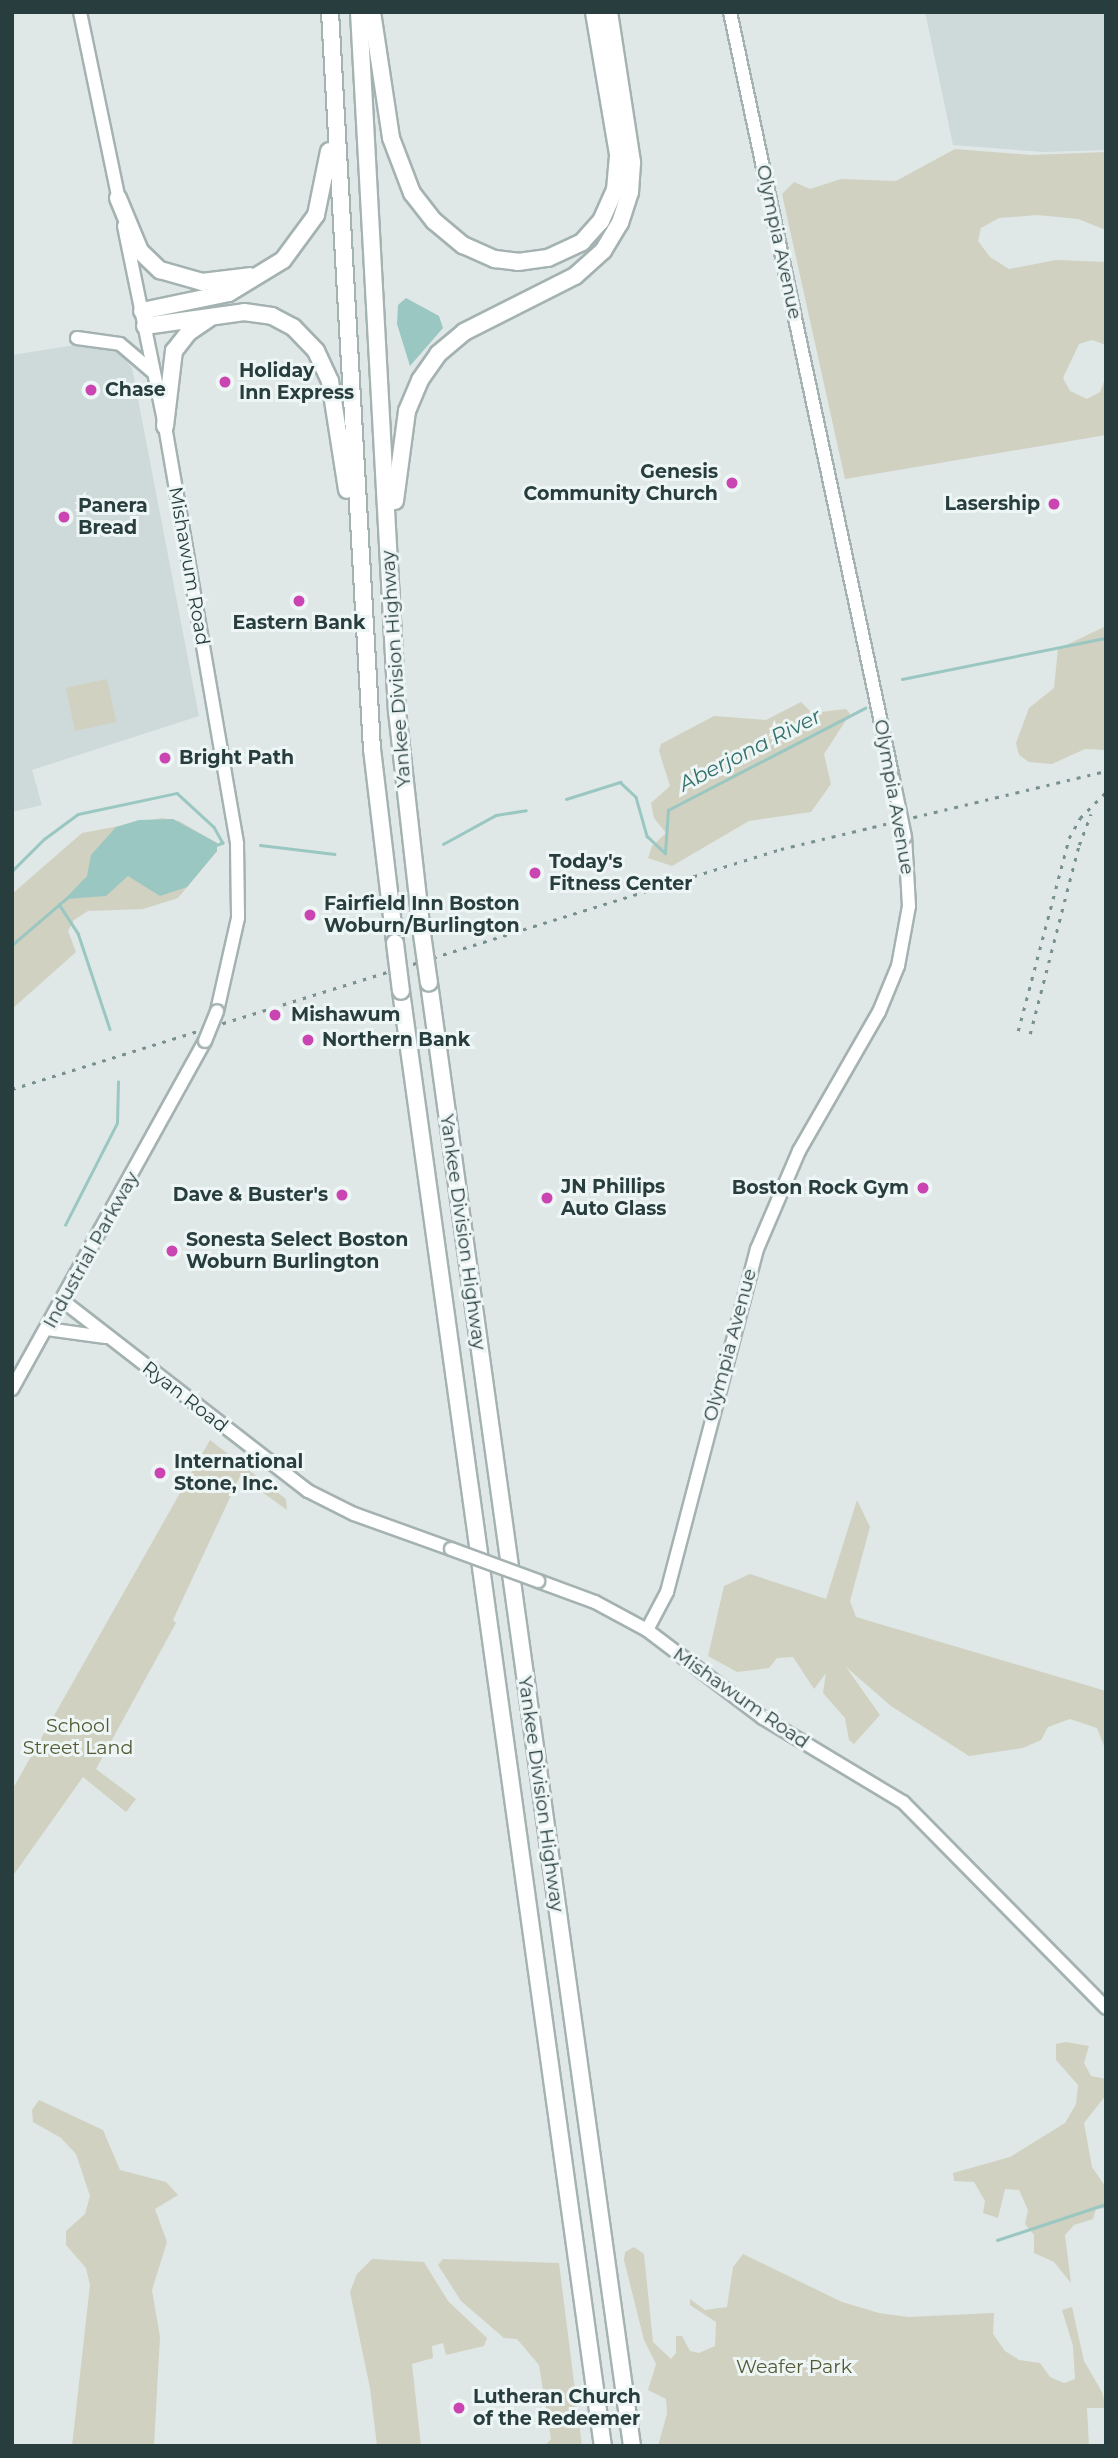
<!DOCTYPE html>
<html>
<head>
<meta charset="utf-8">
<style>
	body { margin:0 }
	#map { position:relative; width:1118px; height:2458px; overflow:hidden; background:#dfe8e7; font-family:Montserrat,sans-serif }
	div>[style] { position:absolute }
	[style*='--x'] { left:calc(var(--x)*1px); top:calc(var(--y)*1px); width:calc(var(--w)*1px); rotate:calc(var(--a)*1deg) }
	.built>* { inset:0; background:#cddad9 }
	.green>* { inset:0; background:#d0d1c0; transform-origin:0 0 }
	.water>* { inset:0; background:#9ac7c1 }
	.stream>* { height:2.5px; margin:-1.25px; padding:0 1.25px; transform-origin:1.25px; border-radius:1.25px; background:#9ac7c1 }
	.roads { filter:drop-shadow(2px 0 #a4b2b1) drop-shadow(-2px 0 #a4b2b1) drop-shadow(0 2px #a4b2b1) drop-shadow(0 -2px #a4b2b1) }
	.secondary>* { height:12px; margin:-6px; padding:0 6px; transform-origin:6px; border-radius:6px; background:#fff }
	.motorway>* { height:16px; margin:-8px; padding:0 8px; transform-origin:8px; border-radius:8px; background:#fff }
	.rail>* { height:2.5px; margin-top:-1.25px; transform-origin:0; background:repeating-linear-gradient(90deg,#789190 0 3.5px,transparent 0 10.5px) }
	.bridges { filter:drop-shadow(2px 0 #a4b2b1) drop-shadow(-2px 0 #a4b2b1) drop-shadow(0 2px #a4b2b1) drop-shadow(0 -2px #a4b2b1) }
	.secondary-bridge>* { height:12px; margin:-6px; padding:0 6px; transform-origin:6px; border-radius:6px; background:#fff }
	.motorway-bridge>* { height:16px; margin:-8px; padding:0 8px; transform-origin:8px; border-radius:8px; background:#fff }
	.dots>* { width:19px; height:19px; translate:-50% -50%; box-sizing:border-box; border:4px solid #eef5f5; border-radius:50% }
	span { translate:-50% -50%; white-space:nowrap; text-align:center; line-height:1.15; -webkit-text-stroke:6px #eef5f5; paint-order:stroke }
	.street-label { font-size:19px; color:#283e3e }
	.poi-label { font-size:19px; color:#283e3e; font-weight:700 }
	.left { translate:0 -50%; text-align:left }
	.right { translate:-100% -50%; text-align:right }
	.park-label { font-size:19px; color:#545a35 }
	.water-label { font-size:21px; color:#33716b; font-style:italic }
	.frame { position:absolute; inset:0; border:14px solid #283e3e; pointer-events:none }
</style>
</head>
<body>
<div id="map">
	<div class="built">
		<i style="clip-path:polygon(925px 12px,1106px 12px,1106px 150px,1043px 152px,953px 145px)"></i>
		<i style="clip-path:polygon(88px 343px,118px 351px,132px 368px,199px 716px,32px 770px,42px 805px,12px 812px,12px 355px)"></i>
	</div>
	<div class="green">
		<i style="clip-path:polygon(955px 149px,1032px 155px,1106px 152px,1106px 230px,1078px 219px,1037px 215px,999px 218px,981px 228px,978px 241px,990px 257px,1009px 269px,1056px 260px,1106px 262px,1106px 345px,1092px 340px,1079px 344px,1063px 378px,1070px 391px,1087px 399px,1100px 392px,1106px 376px,1106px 435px,845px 479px,782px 194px,794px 182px,810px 189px,841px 179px,896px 181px)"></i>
		<i style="clip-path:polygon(1106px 626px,1106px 750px,1085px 749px,1052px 764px,1029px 762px,1019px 755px,1016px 743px,1029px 708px,1054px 688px,1058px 649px)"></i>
		<i style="left:107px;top:679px;width:44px;height:42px;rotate:78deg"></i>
		<i style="clip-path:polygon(801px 702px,812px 713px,846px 709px,850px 714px,824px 754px,831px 784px,811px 812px,749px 821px,672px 866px,648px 858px,652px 846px,666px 833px,654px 818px,651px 803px,670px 786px,659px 751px,661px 744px,714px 716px,766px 720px)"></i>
		<i style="clip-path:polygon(162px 818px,179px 821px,217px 843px,217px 851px,178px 898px,143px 909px,88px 911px,74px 920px,68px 931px,76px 952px,12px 1009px,12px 894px,82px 833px)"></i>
		<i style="clip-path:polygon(210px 1440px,286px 1499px,287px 1510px,240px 1476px,173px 1620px,176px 1623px,96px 1769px,136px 1799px,126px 1812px,83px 1777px,12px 1877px,12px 1790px)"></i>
		<i style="clip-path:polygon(857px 1500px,870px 1527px,850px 1601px,856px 1617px,1106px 1691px,1106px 1751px,1097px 1728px,1070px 1719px,1048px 1727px,1041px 1740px,1023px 1748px,969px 1756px,891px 1706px,846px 1667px,880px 1715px,854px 1744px,849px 1740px,845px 1718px,823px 1693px,826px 1673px,814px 1689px,793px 1657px,777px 1658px,769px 1668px,737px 1672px,708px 1656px,724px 1586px,750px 1574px,826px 1599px)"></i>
		<i style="clip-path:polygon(1066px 2042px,1089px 2046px,1084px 2063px,1091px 2076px,1106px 2079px,1106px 2095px,1084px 2123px,1092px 2167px,1105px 2186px,1106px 2208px,1096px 2209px,1093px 2219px,1074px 2225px,1065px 2235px,1071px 2283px,1054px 2262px,1034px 2253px,1034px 2235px,1025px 2224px,1028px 2210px,1019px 2190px,1005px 2189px,998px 2218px,983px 2213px,985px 2201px,974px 2182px,954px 2181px,953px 2173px,1010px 2157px,1065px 2123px,1076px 2104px,1078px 2085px,1056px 2060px,1056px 2044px)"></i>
		<i style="clip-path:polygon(39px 2100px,103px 2130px,120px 2170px,166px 2182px,178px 2195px,155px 2209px,167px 2242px,152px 2290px,160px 2337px,154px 2446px,72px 2446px,90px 2285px,86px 2268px,66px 2245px,66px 2231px,85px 2214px,90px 2196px,76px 2154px,61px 2138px,33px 2122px,32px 2110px)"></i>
		<i style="clip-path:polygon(634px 2247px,644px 2254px,653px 2342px,671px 2359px,676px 2353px,676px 2336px,682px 2336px,690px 2351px,699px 2353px,715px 2346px,716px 2322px,690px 2305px,690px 2299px,705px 2310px,727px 2307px,733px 2267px,743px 2254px,842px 2302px,879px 2313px,908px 2317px,994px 2313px,993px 2334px,1005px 2351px,1019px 2360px,1040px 2363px,1050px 2377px,1064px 2383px,1075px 2379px,1073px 2346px,1062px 2310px,1072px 2307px,1084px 2361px,1102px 2392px,1106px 2408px,1087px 2408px,1089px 2446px,658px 2446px,667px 2414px,666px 2399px,648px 2390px,656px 2364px,644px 2340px,624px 2260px,625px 2252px)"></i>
		<i style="clip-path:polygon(372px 2259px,424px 2262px,448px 2301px,487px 2338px,484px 2346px,446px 2355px,443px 2343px,432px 2346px,433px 2358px,412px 2364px,421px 2446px,377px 2446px,370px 2388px,350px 2292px,357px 2274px)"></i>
		<i style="clip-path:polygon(443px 2259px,559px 2263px,582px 2446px,545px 2446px,551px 2439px,539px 2365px,517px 2339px,504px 2338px,461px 2301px,438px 2265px)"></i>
	</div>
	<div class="water">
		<i style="clip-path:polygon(406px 298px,439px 316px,443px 328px,410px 366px,397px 324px,398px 305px)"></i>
		<i style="clip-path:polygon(173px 819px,217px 843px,217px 851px,187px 887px,160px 896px,128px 876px,106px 896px,65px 899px,87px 876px,91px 855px,116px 827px,139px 820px)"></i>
	</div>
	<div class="stream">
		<i style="--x:902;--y:679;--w:208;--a:-11.4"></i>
		<i style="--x:566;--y:799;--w:57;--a:-17.5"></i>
		<i style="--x:620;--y:782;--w:22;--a:43"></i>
		<i style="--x:636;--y:797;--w:41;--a:74.2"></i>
		<i style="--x:647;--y:836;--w:25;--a:43"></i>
		<i style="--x:665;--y:853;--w:43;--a:-86"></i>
		<i style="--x:668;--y:810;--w:222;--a:-27.4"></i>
		<i style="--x:443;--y:844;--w:60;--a:-28.7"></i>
		<i style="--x:496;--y:815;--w:30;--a:-9"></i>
		<i style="--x:260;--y:845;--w:75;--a:6.9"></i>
		<i style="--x:12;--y:871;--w:45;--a:-45"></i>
		<i style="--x:44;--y:839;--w:42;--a:-36.3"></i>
		<i style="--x:78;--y:814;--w:101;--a:-12"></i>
		<i style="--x:177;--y:793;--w:50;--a:42.6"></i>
		<i style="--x:214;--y:827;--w:18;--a:61"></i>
		<i style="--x:223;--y:843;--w:9;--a:159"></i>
		<i style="--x:59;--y:904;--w:35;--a:57"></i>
		<i style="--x:78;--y:933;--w:101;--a:71.6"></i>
		<i style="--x:12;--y:945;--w:74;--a:-40.6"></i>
		<i style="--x:65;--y:1225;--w:114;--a:-63"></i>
		<i style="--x:117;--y:1123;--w:41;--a:-88.6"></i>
		<i style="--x:997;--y:2240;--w:115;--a:-18.3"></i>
	</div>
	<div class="roads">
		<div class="secondary">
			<i style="--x:80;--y:12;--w:197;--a:78.3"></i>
			<i style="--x:730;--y:12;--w:784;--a:78"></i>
			<i style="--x:124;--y:226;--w:204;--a:78.4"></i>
			<i style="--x:165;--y:426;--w:424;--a:80.2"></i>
			<i style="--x:237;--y:844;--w:74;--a:89.2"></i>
			<i style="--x:238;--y:918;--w:95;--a:102.7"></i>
			<i style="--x:77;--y:338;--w:43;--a:7.9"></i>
			<i style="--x:120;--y:344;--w:43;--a:40.3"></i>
			<i style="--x:63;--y:1301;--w:310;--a:37.8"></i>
			<i style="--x:308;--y:1491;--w:51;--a:26.6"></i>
			<i style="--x:354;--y:1514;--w:103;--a:19.8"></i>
			<i style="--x:47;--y:1329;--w:59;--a:7.9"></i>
			<i style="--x:12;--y:1389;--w:398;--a:-61"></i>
			<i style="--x:538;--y:1581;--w:61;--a:20.2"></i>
			<i style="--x:595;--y:1602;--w:59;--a:28.3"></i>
			<i style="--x:647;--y:1630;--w:146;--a:37.2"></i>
			<i style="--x:763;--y:1718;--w:163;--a:31"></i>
			<i style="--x:903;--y:1802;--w:289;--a:45.4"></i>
			<i style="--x:647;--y:1630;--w:43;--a:-62.2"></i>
			<i style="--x:667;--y:1592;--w:355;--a:-75.3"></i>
			<i style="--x:757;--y:1249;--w:107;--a:-66.8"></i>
			<i style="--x:799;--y:1151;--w:160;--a:-60.1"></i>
			<i style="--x:879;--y:1012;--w:50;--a:-67.6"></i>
			<i style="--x:898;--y:966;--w:61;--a:-79.6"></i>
			<i style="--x:909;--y:906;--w:69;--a:-93.3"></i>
		</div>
		<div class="motorway">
			<i style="--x:330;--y:12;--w:738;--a:86.74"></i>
			<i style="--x:372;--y:749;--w:195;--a:83.2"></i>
			<i style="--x:359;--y:12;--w:700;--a:86.89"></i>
			<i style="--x:397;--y:711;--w:224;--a:83.6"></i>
			<i style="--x:372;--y:12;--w:127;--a:81.4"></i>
			<i style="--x:391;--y:138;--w:59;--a:69.1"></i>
			<i style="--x:412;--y:193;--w:36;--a:52"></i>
			<i style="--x:434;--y:221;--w:38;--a:40"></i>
			<i style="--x:463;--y:245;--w:35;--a:24"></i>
			<i style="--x:495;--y:259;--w:23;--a:7"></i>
			<i style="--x:518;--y:262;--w:30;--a:-8"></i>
			<i style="--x:548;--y:258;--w:38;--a:-25"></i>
			<i style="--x:582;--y:242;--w:28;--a:-48"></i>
			<i style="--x:601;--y:221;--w:34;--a:-66"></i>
			<i style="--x:615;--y:190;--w:36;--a:-85"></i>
			<i style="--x:618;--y:154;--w:144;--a:-99.6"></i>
			<i style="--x:118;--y:198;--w:57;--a:67.5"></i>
			<i style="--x:140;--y:251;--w:28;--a:44"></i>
			<i style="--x:160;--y:270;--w:44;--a:15.9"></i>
			<i style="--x:202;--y:282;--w:48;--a:-7.1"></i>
			<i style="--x:142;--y:311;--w:89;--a:-11.7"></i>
			<i style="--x:229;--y:293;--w:63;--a:-31.4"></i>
			<i style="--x:283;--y:260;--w:56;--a:-53.7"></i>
			<i style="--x:316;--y:215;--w:65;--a:-78.5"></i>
			<i style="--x:145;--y:326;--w:100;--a:-8"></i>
			<i style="--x:244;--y:312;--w:28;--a:8"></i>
			<i style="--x:272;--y:316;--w:24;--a:28"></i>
			<i style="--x:293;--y:327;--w:33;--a:46"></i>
			<i style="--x:316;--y:351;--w:33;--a:65"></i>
			<i style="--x:330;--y:381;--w:110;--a:81.1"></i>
			<i style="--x:165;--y:426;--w:76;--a:-83.2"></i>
			<i style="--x:174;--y:351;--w:24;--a:-52"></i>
			<i style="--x:189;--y:332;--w:23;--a:-34"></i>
			<i style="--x:395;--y:501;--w:91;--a:-82.4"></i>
			<i style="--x:407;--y:411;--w:34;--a:-67"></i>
			<i style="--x:420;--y:380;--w:32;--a:-55"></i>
			<i style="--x:438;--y:354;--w:34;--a:-40"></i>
			<i style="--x:464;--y:332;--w:124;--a:-26.8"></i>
			<i style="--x:575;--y:276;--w:38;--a:-42"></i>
			<i style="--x:603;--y:251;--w:33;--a:-59"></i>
			<i style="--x:620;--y:223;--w:33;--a:-72"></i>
			<i style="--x:630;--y:192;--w:30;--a:-86"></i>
			<i style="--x:632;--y:162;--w:152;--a:-98.7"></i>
			<i style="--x:429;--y:983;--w:1477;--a:82.1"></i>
			<i style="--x:401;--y:991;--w:1469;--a:82.1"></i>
		</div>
	</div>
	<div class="rail">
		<i style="--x:1018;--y:1031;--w:200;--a:-75.2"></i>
		<i style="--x:1069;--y:838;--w:23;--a:-61"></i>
		<i style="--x:1080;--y:818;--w:37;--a:-45"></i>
		<i style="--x:1030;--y:1034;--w:195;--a:-75.5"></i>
		<i style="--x:1079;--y:845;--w:33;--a:-69"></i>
		<i style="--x:12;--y:1089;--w:806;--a:-17.33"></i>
		<i style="--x:781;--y:849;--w:334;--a:-13.5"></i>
	</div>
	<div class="bridges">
		<div class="secondary-bridge">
			<i style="--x:893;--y:779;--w:59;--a:78.3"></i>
			<i style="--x:205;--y:1041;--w:32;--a:-68"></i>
			<i style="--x:451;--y:1549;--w:93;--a:20.2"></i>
		</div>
		<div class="motorway-bridge">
			<i style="--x:422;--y:934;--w:49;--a:81.9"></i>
			<i style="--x:395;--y:943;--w:48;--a:82.9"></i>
		</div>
	</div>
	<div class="dots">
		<i style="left:225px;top:382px;background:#cb45b2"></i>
		<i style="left:91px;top:390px;background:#cb45b2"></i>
		<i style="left:732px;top:483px;background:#cb45b2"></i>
		<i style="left:1054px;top:504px;background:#cb45b2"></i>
		<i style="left:64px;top:517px;background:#cb45b2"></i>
		<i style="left:299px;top:601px;background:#cb45b2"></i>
		<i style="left:165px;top:758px;background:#cb45b2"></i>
		<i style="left:535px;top:873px;background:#cb45b2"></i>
		<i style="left:310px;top:915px;background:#cb45b2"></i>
		<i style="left:275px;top:1015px;background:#cb45b2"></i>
		<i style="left:308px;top:1040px;background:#cb45b2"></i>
		<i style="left:923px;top:1188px;background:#cb45b2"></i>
		<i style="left:342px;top:1195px;background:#cb45b2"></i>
		<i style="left:547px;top:1198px;background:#cb45b2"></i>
		<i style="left:172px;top:1251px;background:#cb45b2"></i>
		<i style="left:160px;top:1473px;background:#cb45b2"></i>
		<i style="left:459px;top:2408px;background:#cb45b2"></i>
	</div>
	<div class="street-label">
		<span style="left:779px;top:242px;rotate:78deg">Olympia Avenue</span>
		<span style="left:189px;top:566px;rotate:80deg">Mishawum Road</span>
		<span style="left:396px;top:669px;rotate:-94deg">Yankee Division Highway</span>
		<span style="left:894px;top:797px;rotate:80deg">Olympia Avenue</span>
		<span style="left:463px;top:1232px;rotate:82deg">Yankee Division Highway</span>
		<span style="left:91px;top:1250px;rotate:-61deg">Industrial Parkway</span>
		<span style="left:730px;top:1345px;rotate:-75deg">Olympia Avenue</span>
		<span style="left:185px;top:1397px;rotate:38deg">Ryan Road</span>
		<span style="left:741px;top:1698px;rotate:35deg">Mishawum Road</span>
		<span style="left:541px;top:1794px;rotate:82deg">Yankee Division Highway</span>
	</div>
	<div class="poi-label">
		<span class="left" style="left:239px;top:382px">Holiday<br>Inn Express</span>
		<span class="left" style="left:105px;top:390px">Chase</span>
		<span class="right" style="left:718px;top:483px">Genesis<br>Community Church</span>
		<span class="right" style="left:1040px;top:504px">Lasership</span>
		<span class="left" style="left:78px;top:517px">Panera<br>Bread</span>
		<span style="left:299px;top:623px">Eastern Bank</span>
		<span class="left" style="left:179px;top:758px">Bright Path</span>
		<span class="left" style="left:549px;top:873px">Today's<br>Fitness Center</span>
		<span class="left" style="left:324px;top:915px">Fairfield Inn Boston<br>Woburn/Burlington</span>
		<span class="left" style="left:291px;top:1015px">Mishawum</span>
		<span class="left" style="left:322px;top:1040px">Northern Bank</span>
		<span class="left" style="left:561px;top:1198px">JN Phillips<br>Auto Glass</span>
		<span class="right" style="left:909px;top:1188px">Boston Rock Gym</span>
		<span class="right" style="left:328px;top:1195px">Dave &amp; Buster's</span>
		<span class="left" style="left:186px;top:1251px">Sonesta Select Boston<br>Woburn Burlington</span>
		<span class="left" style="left:174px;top:1473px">International<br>Stone, Inc.</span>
		<span class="left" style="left:473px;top:2408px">Lutheran Church<br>of the Redeemer</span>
	</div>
	<div class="park-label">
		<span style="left:78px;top:1737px">School<br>Street Land</span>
		<span style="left:794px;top:2367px">Weafer Park</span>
	</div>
	<div class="water-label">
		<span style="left:750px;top:750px;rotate:-27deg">Aberjona River</span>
	</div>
	<div class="frame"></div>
</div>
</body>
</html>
